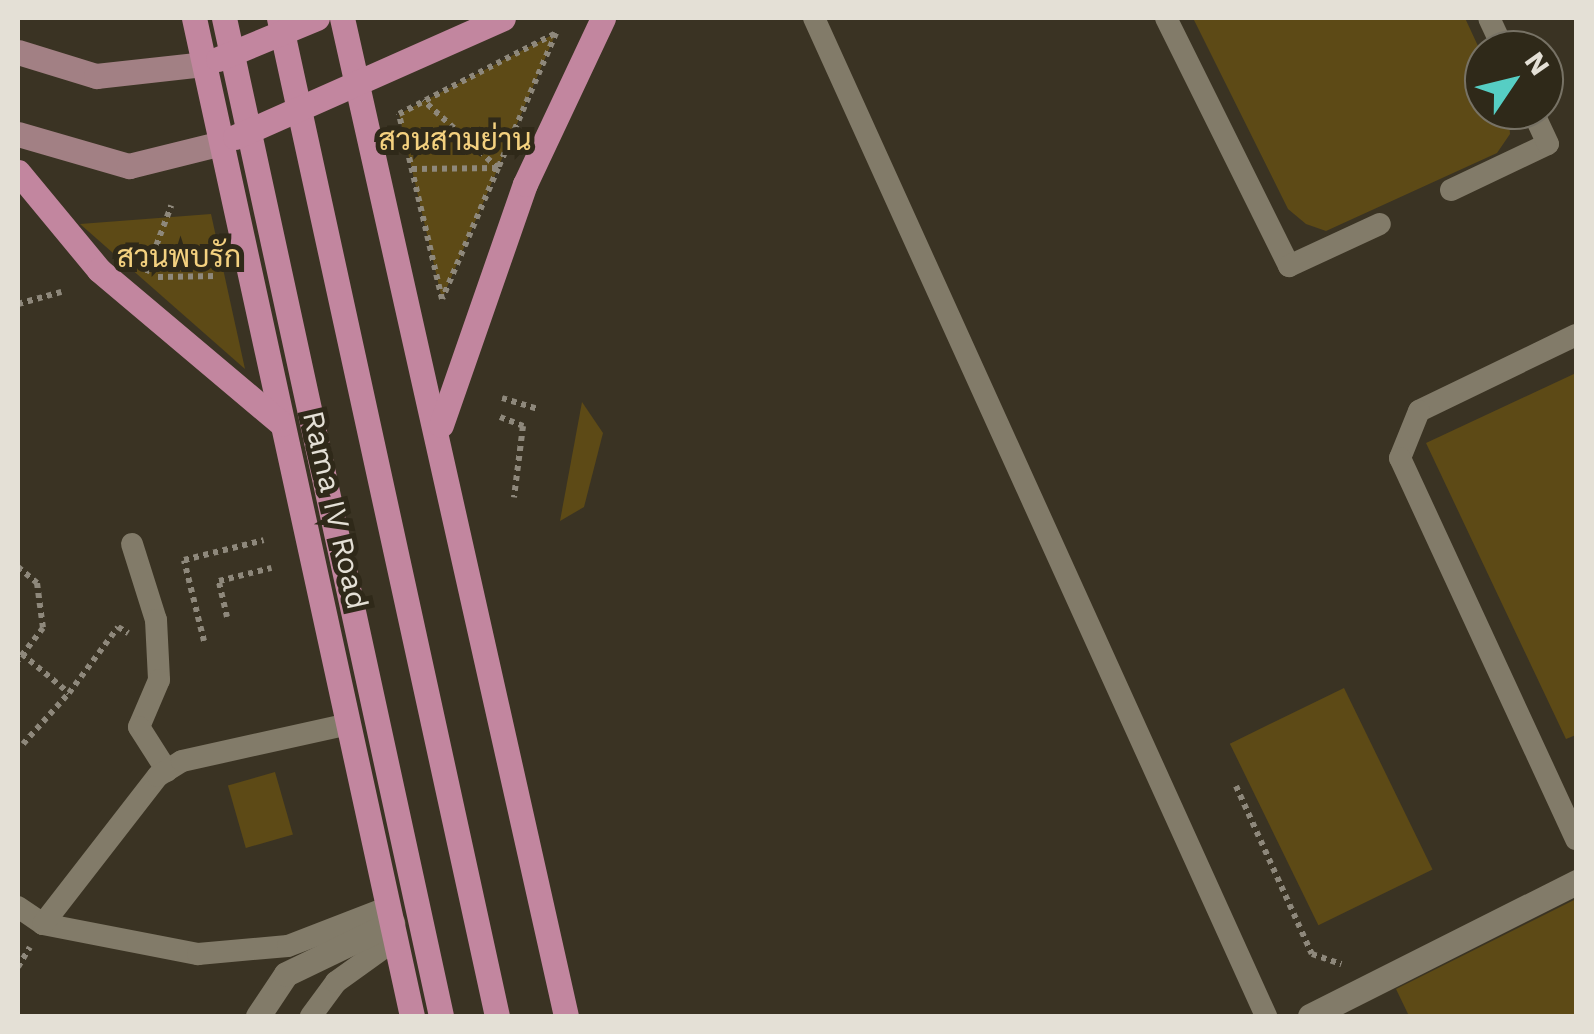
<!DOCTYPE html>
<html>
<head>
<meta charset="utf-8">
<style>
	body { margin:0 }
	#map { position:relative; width:1594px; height:1034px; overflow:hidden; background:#3a3323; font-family:"Work Sans",Sarabun,sans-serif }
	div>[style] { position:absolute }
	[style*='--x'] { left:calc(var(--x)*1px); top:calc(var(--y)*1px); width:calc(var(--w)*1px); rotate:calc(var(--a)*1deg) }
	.green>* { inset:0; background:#5d4a16; transform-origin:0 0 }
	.path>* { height:6px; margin-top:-3px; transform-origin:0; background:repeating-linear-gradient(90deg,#8e887b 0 5px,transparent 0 10px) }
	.lane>* { height:22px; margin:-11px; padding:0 11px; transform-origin:11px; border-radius:11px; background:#827b69 }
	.street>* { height:25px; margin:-12.5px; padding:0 12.5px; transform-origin:12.5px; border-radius:12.5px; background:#827b69 }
	.secondary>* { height:25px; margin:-12.5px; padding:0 12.5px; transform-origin:12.5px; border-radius:12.5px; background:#a28084 }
	.primary>* { height:25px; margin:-12.5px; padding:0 12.5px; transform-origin:12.5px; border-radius:12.5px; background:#c2869f }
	span { translate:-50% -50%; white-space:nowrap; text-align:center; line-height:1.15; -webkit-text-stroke:10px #2f2919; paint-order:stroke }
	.park-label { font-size:30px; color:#f4d17f }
	.street-label { font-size:30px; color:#e4e0d6 }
	.frame { position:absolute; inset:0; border:20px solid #e4e0d6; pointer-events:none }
	.north { position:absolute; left:1464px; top:30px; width:100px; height:100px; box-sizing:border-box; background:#2f2919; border:2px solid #777265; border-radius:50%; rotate:55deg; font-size:28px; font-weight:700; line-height:40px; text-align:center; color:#e4e0d6 }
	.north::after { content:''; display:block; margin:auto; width:35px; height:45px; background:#56cec4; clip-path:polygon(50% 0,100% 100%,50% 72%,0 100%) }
</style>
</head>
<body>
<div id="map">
	<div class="green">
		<i style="clip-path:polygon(1193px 18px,1465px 18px,1484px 59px,1484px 110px,1508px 110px,1510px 134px,1497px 153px,1326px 231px,1306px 224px,1288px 209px)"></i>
		<i style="clip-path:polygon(556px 33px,498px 168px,442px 299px,399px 114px)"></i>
		<i style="clip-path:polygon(211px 214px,245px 369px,80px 224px)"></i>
		<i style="clip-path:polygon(1576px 373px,1576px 735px,1566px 739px,1426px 443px)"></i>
		<i style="clip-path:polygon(582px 402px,603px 433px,584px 507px,560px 521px)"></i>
		<i style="left:1344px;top:688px;width:202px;height:127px;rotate:64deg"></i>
		<i style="left:275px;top:772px;width:65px;height:49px;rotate:74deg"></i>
		<i style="clip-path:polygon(1576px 899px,1576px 1016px,1409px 1016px,1396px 989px)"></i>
	</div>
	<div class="path">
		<i style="--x:556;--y:33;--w:147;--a:113.2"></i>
		<i style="--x:498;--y:168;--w:142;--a:113.1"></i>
		<i style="--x:442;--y:299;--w:190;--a:-103.1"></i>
		<i style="--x:399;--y:114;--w:177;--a:-27.3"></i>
		<i style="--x:412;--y:169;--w:86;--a:-0.7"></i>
		<i style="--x:498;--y:168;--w:101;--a:-137.8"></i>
		<i style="--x:146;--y:273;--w:72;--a:-69.5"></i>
		<i style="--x:158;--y:277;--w:59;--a:-1"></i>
		<i style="--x:18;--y:304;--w:45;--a:-15.6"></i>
		<i style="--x:502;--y:398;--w:39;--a:17"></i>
		<i style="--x:500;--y:417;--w:25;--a:21"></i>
		<i style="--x:523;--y:426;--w:72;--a:97.2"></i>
		<i style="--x:18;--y:567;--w:25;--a:40"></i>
		<i style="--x:37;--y:583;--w:45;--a:82.4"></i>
		<i style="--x:43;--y:628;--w:41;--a:128"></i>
		<i style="--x:227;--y:617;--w:37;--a:-103"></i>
		<i style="--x:219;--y:581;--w:54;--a:-14"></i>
		<i style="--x:204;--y:641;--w:83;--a:-103.9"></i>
		<i style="--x:184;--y:560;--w:82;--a:-14"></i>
		<i style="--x:22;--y:654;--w:61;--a:39.7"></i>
		<i style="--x:69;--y:693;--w:82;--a:-53.4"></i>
		<i style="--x:118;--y:627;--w:12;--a:31"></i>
		<i style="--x:23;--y:744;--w:69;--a:-48"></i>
		<i style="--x:1236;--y:786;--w:184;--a:65.7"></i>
		<i style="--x:1312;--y:954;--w:31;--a:19"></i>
		<i style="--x:18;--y:967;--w:23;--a:-59"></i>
	</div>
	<div class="lane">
		<i style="--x:814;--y:18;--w:1096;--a:65.63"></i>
		<i style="--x:1166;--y:18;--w:277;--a:63.6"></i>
		<i style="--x:1289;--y:266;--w:100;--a:-24.8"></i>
		<i style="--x:1489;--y:18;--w:35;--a:65"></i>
		<i style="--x:1451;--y:190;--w:107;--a:-25.4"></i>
		<i style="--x:1548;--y:144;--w:38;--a:-115"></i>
		<i style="--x:1576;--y:335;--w:174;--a:154.2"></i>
		<i style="--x:1419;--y:411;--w:51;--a:112"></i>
		<i style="--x:1400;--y:458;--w:420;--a:65.2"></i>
		<i style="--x:132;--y:544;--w:80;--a:72.5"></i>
		<i style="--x:156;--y:620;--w:60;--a:87.1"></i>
		<i style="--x:159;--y:680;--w:51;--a:113.1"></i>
		<i style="--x:139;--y:727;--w:52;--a:57.5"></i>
		<i style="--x:18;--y:907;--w:30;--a:34"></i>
		<i style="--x:43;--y:924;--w:158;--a:11"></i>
		<i style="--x:198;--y:954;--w:90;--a:-5.1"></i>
		<i style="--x:288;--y:946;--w:108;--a:-21.1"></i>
		<i style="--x:43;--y:924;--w:187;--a:-52.2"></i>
		<i style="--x:158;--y:776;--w:28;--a:-32"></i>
		<i style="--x:182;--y:761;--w:171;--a:-12.5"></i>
		<i style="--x:311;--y:1016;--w:42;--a:-53.7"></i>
		<i style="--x:336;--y:982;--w:74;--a:-35.6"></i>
	</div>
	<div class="street">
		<i style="--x:258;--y:1016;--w:50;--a:-56.3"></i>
		<i style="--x:286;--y:974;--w:118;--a:-25.7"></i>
		<i style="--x:1310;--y:1016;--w:298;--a:-26.7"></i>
	</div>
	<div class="secondary">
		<i style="--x:18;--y:52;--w:82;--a:17.1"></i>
		<i style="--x:96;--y:76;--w:110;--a:-6.3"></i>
		<i style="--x:18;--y:134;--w:116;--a:16.1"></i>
		<i style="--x:129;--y:166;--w:95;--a:-14"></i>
	</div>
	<div class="primary">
		<i style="--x:194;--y:18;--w:1022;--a:77.68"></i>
		<i style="--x:224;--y:18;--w:1021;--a:77.73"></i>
		<i style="--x:279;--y:18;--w:1022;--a:77.68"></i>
		<i style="--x:342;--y:18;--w:1023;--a:77.35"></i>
		<i style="--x:218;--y:59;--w:107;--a:-22.5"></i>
		<i style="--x:235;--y:137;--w:293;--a:-23.9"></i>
		<i style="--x:18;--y:172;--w:127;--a:50.4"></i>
		<i style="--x:99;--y:270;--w:239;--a:40.1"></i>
		<i style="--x:441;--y:425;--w:255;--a:-70.8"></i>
		<i style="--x:525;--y:184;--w:183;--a:-64.8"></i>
	</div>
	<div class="park-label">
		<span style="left:455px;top:140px">สวนสามย่าน</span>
		<span style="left:179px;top:257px">สวนพบรัก</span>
	</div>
	<div class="street-label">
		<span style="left:335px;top:510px;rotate:77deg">Rama IV Road</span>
	</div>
	<div class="frame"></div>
	<div class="north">N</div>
</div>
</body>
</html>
